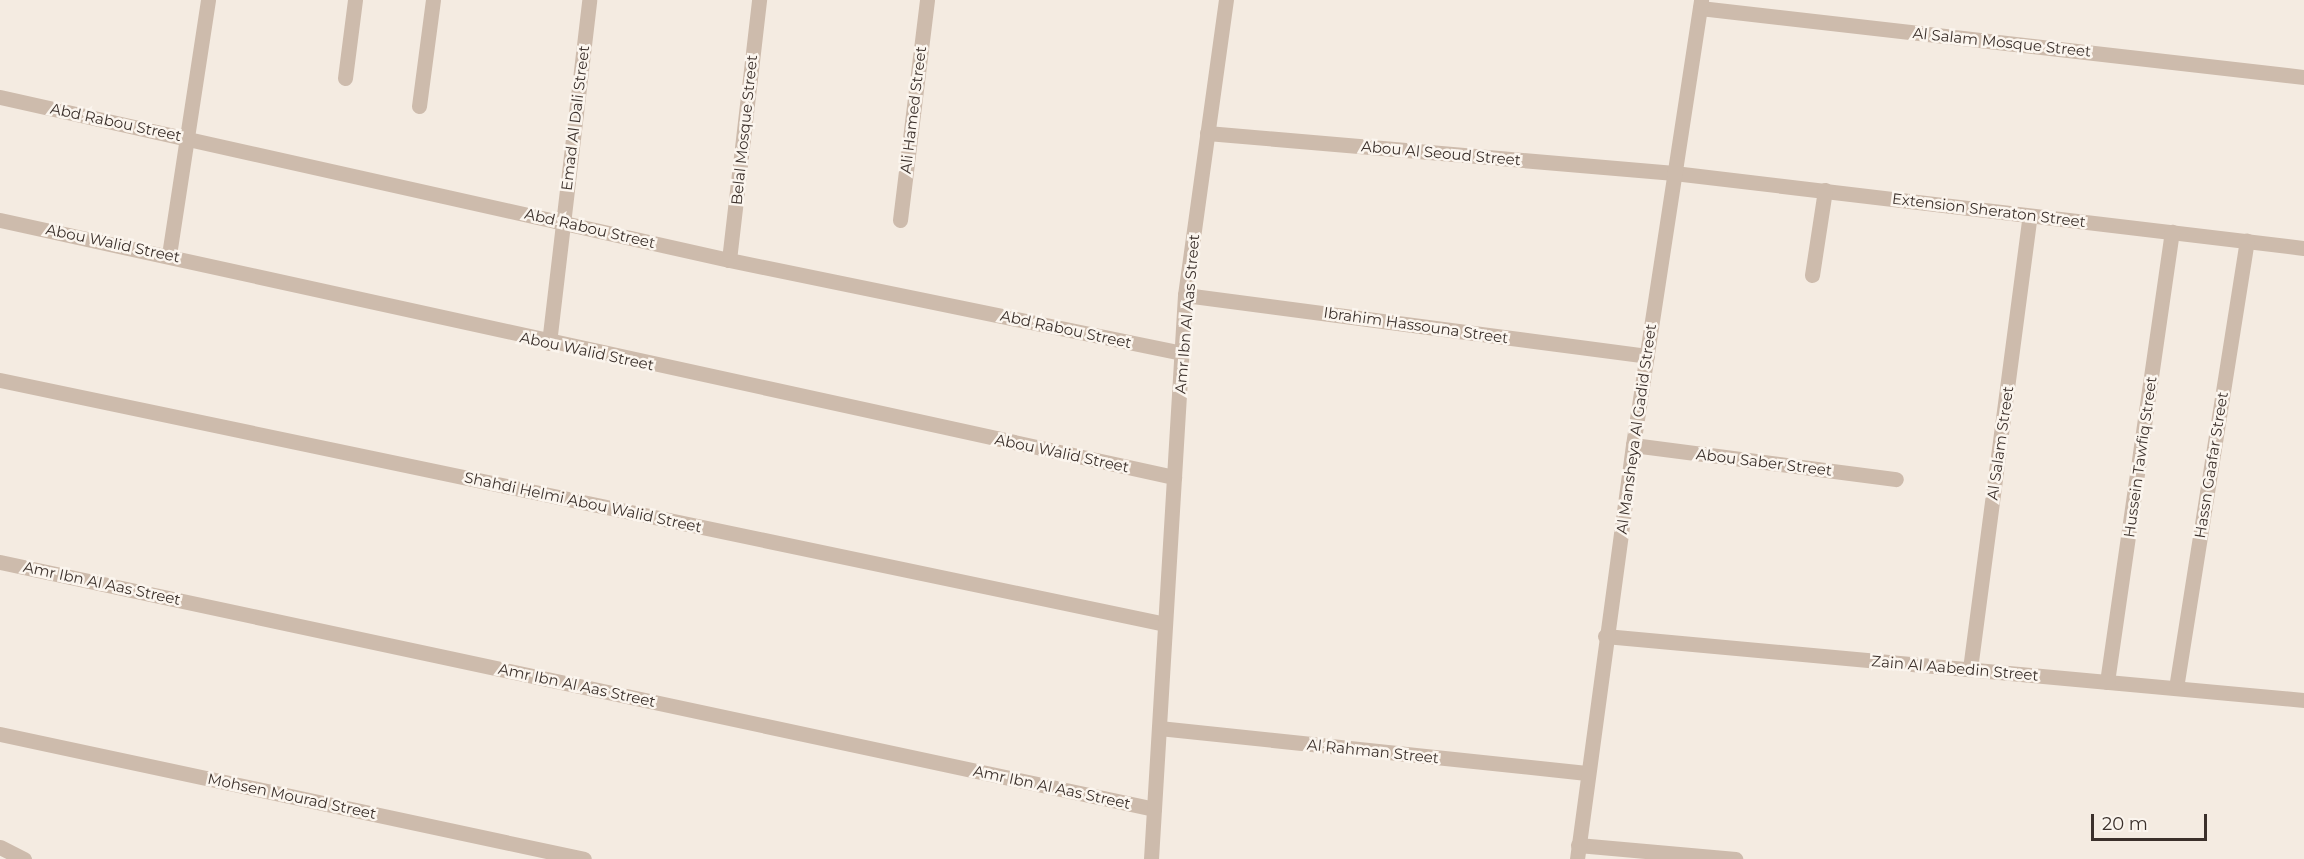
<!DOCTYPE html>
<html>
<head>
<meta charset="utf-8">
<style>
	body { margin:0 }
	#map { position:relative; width:2304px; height:859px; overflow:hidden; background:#f4ebe1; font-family:Montserrat,sans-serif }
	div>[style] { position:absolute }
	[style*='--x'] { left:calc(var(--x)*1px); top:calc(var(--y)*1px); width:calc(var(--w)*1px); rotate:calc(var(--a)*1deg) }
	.minor>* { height:15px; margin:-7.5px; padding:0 7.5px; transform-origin:7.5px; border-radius:7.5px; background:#cdbbac }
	span { translate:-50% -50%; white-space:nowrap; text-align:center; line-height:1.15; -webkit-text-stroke:5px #fbf5ee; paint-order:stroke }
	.street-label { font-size:15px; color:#3b302b }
	.scale { position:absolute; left:2091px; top:814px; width:116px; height:27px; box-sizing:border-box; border:3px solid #3b302b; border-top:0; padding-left:8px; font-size:18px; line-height:21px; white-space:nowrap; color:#3b302b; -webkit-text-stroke:4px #fbf5ee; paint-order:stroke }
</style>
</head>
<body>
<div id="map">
	<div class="minor">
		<i style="--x:1700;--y:8;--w:608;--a:6.52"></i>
		<i style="--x:345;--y:78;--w:79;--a:-82.7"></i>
		<i style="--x:0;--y:97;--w:747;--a:12.6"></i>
		<i style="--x:729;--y:260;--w:462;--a:11.6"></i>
		<i style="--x:419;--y:106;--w:107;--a:-82.5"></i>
		<i style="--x:1207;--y:133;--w:469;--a:4.9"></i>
		<i style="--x:1674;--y:173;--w:634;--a:6.79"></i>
		<i style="--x:0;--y:220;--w:1202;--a:12.35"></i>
		<i style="--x:900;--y:220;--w:222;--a:-83"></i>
		<i style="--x:169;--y:255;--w:258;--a:-81.3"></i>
		<i style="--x:729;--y:260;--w:262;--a:-83.4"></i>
		<i style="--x:1812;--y:275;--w:86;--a:-81.3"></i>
		<i style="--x:1185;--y:295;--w:466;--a:7.5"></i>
		<i style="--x:549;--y:343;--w:345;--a:-83.3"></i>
		<i style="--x:0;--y:380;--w:1190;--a:11.83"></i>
		<i style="--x:1633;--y:445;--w:265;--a:7.4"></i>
		<i style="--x:0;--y:562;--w:1180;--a:12.08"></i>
		<i style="--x:1605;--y:636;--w:702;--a:5.23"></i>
		<i style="--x:1970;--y:669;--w:457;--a:-82.5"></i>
		<i style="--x:2107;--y:682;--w:455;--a:-81.8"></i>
		<i style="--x:2176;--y:688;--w:453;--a:-81"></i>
		<i style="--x:1159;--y:728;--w:430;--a:6"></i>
		<i style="--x:0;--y:734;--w:597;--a:12.08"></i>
		<i style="--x:1578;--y:845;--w:158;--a:5.1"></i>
		<i style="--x:0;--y:847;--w:27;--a:27"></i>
		<i style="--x:1151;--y:859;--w:565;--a:-86.55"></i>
		<i style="--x:1185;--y:295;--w:298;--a:-82.1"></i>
		<i style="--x:1577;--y:859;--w:418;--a:-82.3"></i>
		<i style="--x:1633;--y:445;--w:450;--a:-81.3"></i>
	</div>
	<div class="street-label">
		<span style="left:2002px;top:42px;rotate:6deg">Al Salam Mosque Street</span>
		<span style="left:913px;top:110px;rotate:-83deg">Ali Hamed Street</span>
		<span style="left:575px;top:118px;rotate:-83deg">Emad Al Dali Street</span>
		<span style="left:116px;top:122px;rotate:12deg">Abd Rabou Street</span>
		<span style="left:744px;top:130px;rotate:-84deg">Belal Mosque Street</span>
		<span style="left:1441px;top:153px;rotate:5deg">Abou Al Seoud Street</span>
		<span style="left:1989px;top:210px;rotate:7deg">Extension Sheraton Street</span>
		<span style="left:590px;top:228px;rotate:13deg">Abd Rabou Street</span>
		<span style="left:113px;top:243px;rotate:12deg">Abou Walid Street</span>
		<span style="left:1187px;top:314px;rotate:-85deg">Amr Ibn Al Aas Street</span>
		<span style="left:1416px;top:325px;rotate:8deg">Ibrahim Hassouna Street</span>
		<span style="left:1066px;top:329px;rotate:12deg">Abd Rabou Street</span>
		<span style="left:587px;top:351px;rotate:12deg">Abou Walid Street</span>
		<span style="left:1636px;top:429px;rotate:-82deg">Al Mansheya Al Gadid Street</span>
		<span style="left:2000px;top:443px;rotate:-82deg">Al Salam Street</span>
		<span style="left:1062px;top:453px;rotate:12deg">Abou Walid Street</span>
		<span style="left:2140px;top:457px;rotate:-82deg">Hussein Tawfiq Street</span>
		<span style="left:1764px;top:462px;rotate:7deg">Abou Saber Street</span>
		<span style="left:2211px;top:465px;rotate:-81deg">Hassn Gaafar Street</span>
		<span style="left:583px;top:502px;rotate:12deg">Shahdi Helmi Abou Walid Street</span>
		<span style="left:102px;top:583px;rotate:12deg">Amr Ibn Al Aas Street</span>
		<span style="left:1955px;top:668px;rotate:5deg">Zain Al Aabedin Street</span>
		<span style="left:577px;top:685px;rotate:12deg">Amr Ibn Al Aas Street</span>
		<span style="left:1373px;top:751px;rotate:6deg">Al Rahman Street</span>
		<span style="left:1052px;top:787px;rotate:12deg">Amr Ibn Al Aas Street</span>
		<span style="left:292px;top:796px;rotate:12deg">Mohsen Mourad Street</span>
	</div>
	<div class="scale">20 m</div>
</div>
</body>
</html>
